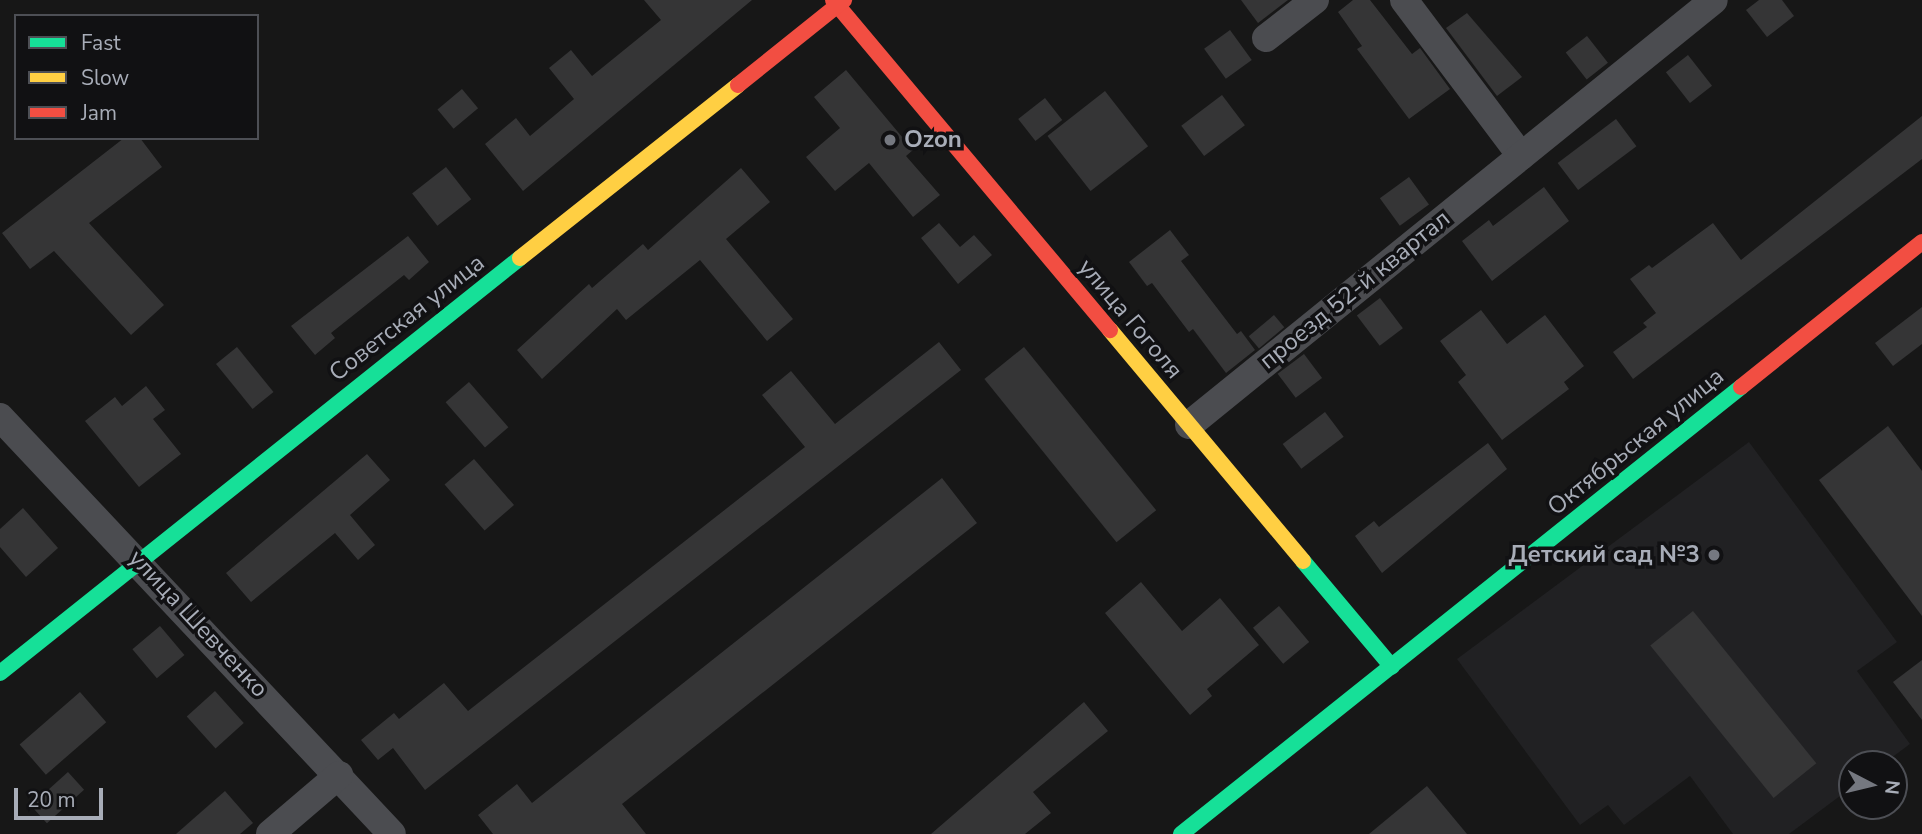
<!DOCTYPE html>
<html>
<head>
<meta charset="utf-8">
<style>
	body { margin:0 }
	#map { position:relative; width:1922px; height:834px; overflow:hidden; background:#171717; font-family:"Nunito Sans",sans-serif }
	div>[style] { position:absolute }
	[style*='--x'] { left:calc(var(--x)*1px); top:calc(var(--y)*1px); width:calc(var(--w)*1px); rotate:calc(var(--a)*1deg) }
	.built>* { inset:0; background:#212123 }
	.building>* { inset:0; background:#353536; transform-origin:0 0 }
	.street>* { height:28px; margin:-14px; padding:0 14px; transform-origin:14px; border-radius:14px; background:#4b4c50 }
	.fast>* { height:16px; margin:-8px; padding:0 8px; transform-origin:8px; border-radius:8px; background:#16e098 }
	.slow>* { height:16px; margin:-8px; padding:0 8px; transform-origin:8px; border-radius:8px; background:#ffcf43 }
	.jam>* { height:16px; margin:-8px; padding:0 8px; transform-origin:8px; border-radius:8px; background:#f24e42 }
	.dots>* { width:19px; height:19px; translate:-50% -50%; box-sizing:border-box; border:4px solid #111113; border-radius:50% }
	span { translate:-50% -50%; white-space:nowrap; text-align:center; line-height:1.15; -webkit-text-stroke:7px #111113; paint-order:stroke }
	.poi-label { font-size:24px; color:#a8adb8; font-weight:700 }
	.left { translate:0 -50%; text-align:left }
	.right { translate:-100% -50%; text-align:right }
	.street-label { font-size:24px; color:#a8adb8 }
	.legend { position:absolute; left:14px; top:14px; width:245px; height:126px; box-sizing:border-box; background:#111113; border:2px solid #4d4f55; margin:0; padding:9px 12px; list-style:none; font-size:21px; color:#a8adb8 }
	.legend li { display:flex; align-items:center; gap:14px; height:35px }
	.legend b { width:35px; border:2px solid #4d4f55 }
	.north { position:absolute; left:1838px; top:750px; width:70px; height:70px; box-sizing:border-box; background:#111113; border:2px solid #4d4f55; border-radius:50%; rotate:97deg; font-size:19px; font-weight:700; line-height:28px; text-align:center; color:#a8adb8 }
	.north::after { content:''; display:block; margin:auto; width:24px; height:32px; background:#757880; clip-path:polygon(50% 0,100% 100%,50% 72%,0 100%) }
	.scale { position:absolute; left:14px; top:788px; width:89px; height:32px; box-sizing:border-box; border:4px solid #a8adb8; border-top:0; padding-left:9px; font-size:21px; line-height:24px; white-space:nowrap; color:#a8adb8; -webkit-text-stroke:5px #111113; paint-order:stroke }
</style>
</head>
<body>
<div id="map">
	<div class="built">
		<i style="clip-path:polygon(1749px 442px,1897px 642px,1857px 671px,1910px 744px,1883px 764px,1852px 764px,1852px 787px,1789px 834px,1733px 834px,1690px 776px,1624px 825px,1608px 805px,1580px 825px,1457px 659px)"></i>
	</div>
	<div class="building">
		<i style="clip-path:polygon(644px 0,752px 0,523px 191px,485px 144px,516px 118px,530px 136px,574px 99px,549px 68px,571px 50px,592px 76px,661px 20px)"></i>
		<i style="clip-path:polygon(1241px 0,1288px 0,1258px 23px)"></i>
		<i style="clip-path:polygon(1353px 0,1370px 0,1412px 54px,1420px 48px,1450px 89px,1409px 119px,1357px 49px,1362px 46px,1338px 12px)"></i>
		<i style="clip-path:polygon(1759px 0,1782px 0,1794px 16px,1767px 37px,1746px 10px)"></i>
		<i style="clip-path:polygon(1467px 13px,1522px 77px,1497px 96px,1446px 28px)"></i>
		<i style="left:1230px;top:30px;width:37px;height:32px;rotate:54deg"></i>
		<i style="left:1587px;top:36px;width:34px;height:27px;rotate:52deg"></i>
		<i style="left:1688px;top:55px;width:39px;height:28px;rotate:52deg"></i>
		<i style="clip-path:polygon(846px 70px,913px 150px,906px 156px,940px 195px,913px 217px,869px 163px,835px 191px,806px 157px,840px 128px,814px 97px)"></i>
		<i style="left:462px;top:89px;width:25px;height:32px;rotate:50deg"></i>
		<i style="left:1105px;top:91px;width:70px;height:73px;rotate:52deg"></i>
		<i style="left:1222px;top:95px;width:38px;height:51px;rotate:53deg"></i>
		<i style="left:1045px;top:98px;width:28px;height:34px;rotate:52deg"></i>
		<i style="clip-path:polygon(1922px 116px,1922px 159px,1633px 379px,1613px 352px,1647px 327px,1643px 323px,1656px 313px,1630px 279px,1649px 265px,1652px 268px,1713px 223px,1741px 260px)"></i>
		<i style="left:1616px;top:119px;width:34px;height:73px;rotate:53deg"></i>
		<i style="clip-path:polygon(124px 138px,140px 138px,162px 167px,89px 223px,164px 305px,131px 335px,54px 251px,30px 269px,2px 233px)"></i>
		<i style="left:446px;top:167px;width:41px;height:43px;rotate:52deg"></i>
		<i style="clip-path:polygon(741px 168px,770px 202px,726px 239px,793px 319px,767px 341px,700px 260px,626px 320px,617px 309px,542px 379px,517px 350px,589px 284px,592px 288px,643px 244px,648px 250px)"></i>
		<i style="left:1409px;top:177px;width:34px;height:36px;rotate:54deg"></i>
		<i style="clip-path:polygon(1544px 187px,1569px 221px,1492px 281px,1462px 241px,1489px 220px,1493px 226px)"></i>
		<i style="clip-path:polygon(939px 223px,960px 247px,974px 235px,992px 255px,958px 284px,921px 238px)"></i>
		<i style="clip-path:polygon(1170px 230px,1189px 255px,1181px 261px,1237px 334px,1241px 331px,1255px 350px,1226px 373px,1193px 329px,1189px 332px,1152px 283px,1147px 286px,1129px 262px)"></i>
		<i style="clip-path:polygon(408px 236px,429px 262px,409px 280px,404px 275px,331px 333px,335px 338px,315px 355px,291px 326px)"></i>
		<i style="left:1380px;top:298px;width:38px;height:29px;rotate:53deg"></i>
		<i style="clip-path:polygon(1922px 307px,1922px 344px,1893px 366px,1875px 343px)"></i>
		<i style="clip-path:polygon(1481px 310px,1507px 344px,1545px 315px,1584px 366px,1564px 382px,1569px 389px,1502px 440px,1458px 382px,1466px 375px,1440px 341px)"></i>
		<i style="left:1274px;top:315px;width:16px;height:33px;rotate:50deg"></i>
		<i style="clip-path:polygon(939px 342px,961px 370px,425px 790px,393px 748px,378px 760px,361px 740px,394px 713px,399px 719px,444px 683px,468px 711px,805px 447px,762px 395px,791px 371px,835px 424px)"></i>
		<i style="left:237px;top:347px;width:58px;height:27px;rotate:51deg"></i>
		<i style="left:1024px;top:347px;width:210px;height:51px;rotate:51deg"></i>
		<i style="left:1304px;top:354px;width:30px;height:33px;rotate:53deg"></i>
		<i style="left:469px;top:382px;width:60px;height:31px;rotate:49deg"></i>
		<i style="clip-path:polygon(146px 386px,165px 410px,153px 419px,181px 454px,139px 487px,85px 421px,115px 397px,122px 406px)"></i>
		<i style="left:1325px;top:412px;width:31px;height:53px;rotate:53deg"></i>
		<i style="clip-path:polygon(1888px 426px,1922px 471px,1922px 616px,1819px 480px)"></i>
		<i style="clip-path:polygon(1488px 443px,1507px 469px,1382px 573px,1355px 536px,1374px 521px,1379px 527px)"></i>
		<i style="clip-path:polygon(367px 454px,390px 480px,350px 515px,375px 545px,358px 560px,335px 533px,251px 602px,226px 573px)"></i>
		<i style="left:474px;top:459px;width:61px;height:39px;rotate:49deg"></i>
		<i style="clip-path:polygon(942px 478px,977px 523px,622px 804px,646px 834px,493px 834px,478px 815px,517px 784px,532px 803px)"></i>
		<i style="clip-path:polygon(23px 508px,58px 548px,26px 577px,0 547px,0 529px)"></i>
		<i style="clip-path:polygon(1141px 582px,1182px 631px,1220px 598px,1259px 645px,1207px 689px,1212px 696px,1190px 715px,1105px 613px)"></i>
		<i style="left:1279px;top:606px;width:47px;height:34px;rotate:50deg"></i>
		<i style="left:1693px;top:611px;width:196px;height:55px;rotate:51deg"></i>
		<i style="left:160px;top:626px;width:38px;height:36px;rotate:50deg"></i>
		<i style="clip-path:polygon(1922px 660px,1922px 720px,1893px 682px)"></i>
		<i style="left:215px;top:691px;width:43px;height:38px;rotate:48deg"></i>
		<i style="left:80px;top:692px;width:40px;height:80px;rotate:49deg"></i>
		<i style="clip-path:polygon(1084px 702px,1108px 731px,1033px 792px,1051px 813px,1025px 834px,931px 834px)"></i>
		<i style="left:68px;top:772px;width:24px;height:50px;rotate:48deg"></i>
		<i style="clip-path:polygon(1427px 786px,1467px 834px,1369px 834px)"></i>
		<i style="clip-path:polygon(225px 791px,253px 823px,240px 834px,176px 834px)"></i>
	</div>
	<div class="street">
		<i style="--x:1404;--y:0;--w:195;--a:53.1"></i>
		<i style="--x:1266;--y:38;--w:62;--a:-37.8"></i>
		<i style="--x:0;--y:417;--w:572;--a:46.77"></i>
		<i style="--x:1189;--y:425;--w:675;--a:-38.99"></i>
		<i style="--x:270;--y:834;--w:91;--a:-40.5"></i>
	</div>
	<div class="fast">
		<i style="--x:1303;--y:561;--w:138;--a:50"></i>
		<i style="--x:0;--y:673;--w:665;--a:-38.59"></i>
		<i style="--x:1181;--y:834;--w:717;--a:-38.6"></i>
	</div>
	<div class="slow">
		<i style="--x:520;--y:258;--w:278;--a:-38.4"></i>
		<i style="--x:1110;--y:330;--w:301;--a:50.1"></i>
	</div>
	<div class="jam">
		<i style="--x:833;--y:0;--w:431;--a:50"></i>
		<i style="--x:738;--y:85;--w:136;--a:-38.7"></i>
		<i style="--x:1741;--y:387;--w:232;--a:-38.7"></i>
	</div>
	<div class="dots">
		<i style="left:890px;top:140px;background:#757880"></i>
		<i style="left:1714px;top:555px;background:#757880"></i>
	</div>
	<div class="poi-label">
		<span class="left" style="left:904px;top:140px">Ozon</span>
		<span class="right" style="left:1700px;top:555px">Детский сад №3</span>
	</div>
	<div class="street-label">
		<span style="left:1355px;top:290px;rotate:-39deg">проезд 52-й квартал</span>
		<span style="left:407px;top:318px;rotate:-38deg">Советская улица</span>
		<span style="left:1130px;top:319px;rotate:50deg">улица Гоголя</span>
		<span style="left:1636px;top:442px;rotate:-39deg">Октябрьская улица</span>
		<span style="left:198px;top:624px;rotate:47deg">улица Шевченко</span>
	</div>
	<ul class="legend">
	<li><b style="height:9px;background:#16e098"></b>Fast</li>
	<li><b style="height:9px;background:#ffcf43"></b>Slow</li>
	<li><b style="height:9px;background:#f24e42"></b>Jam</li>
	</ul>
	<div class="north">N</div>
	<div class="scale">20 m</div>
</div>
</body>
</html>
